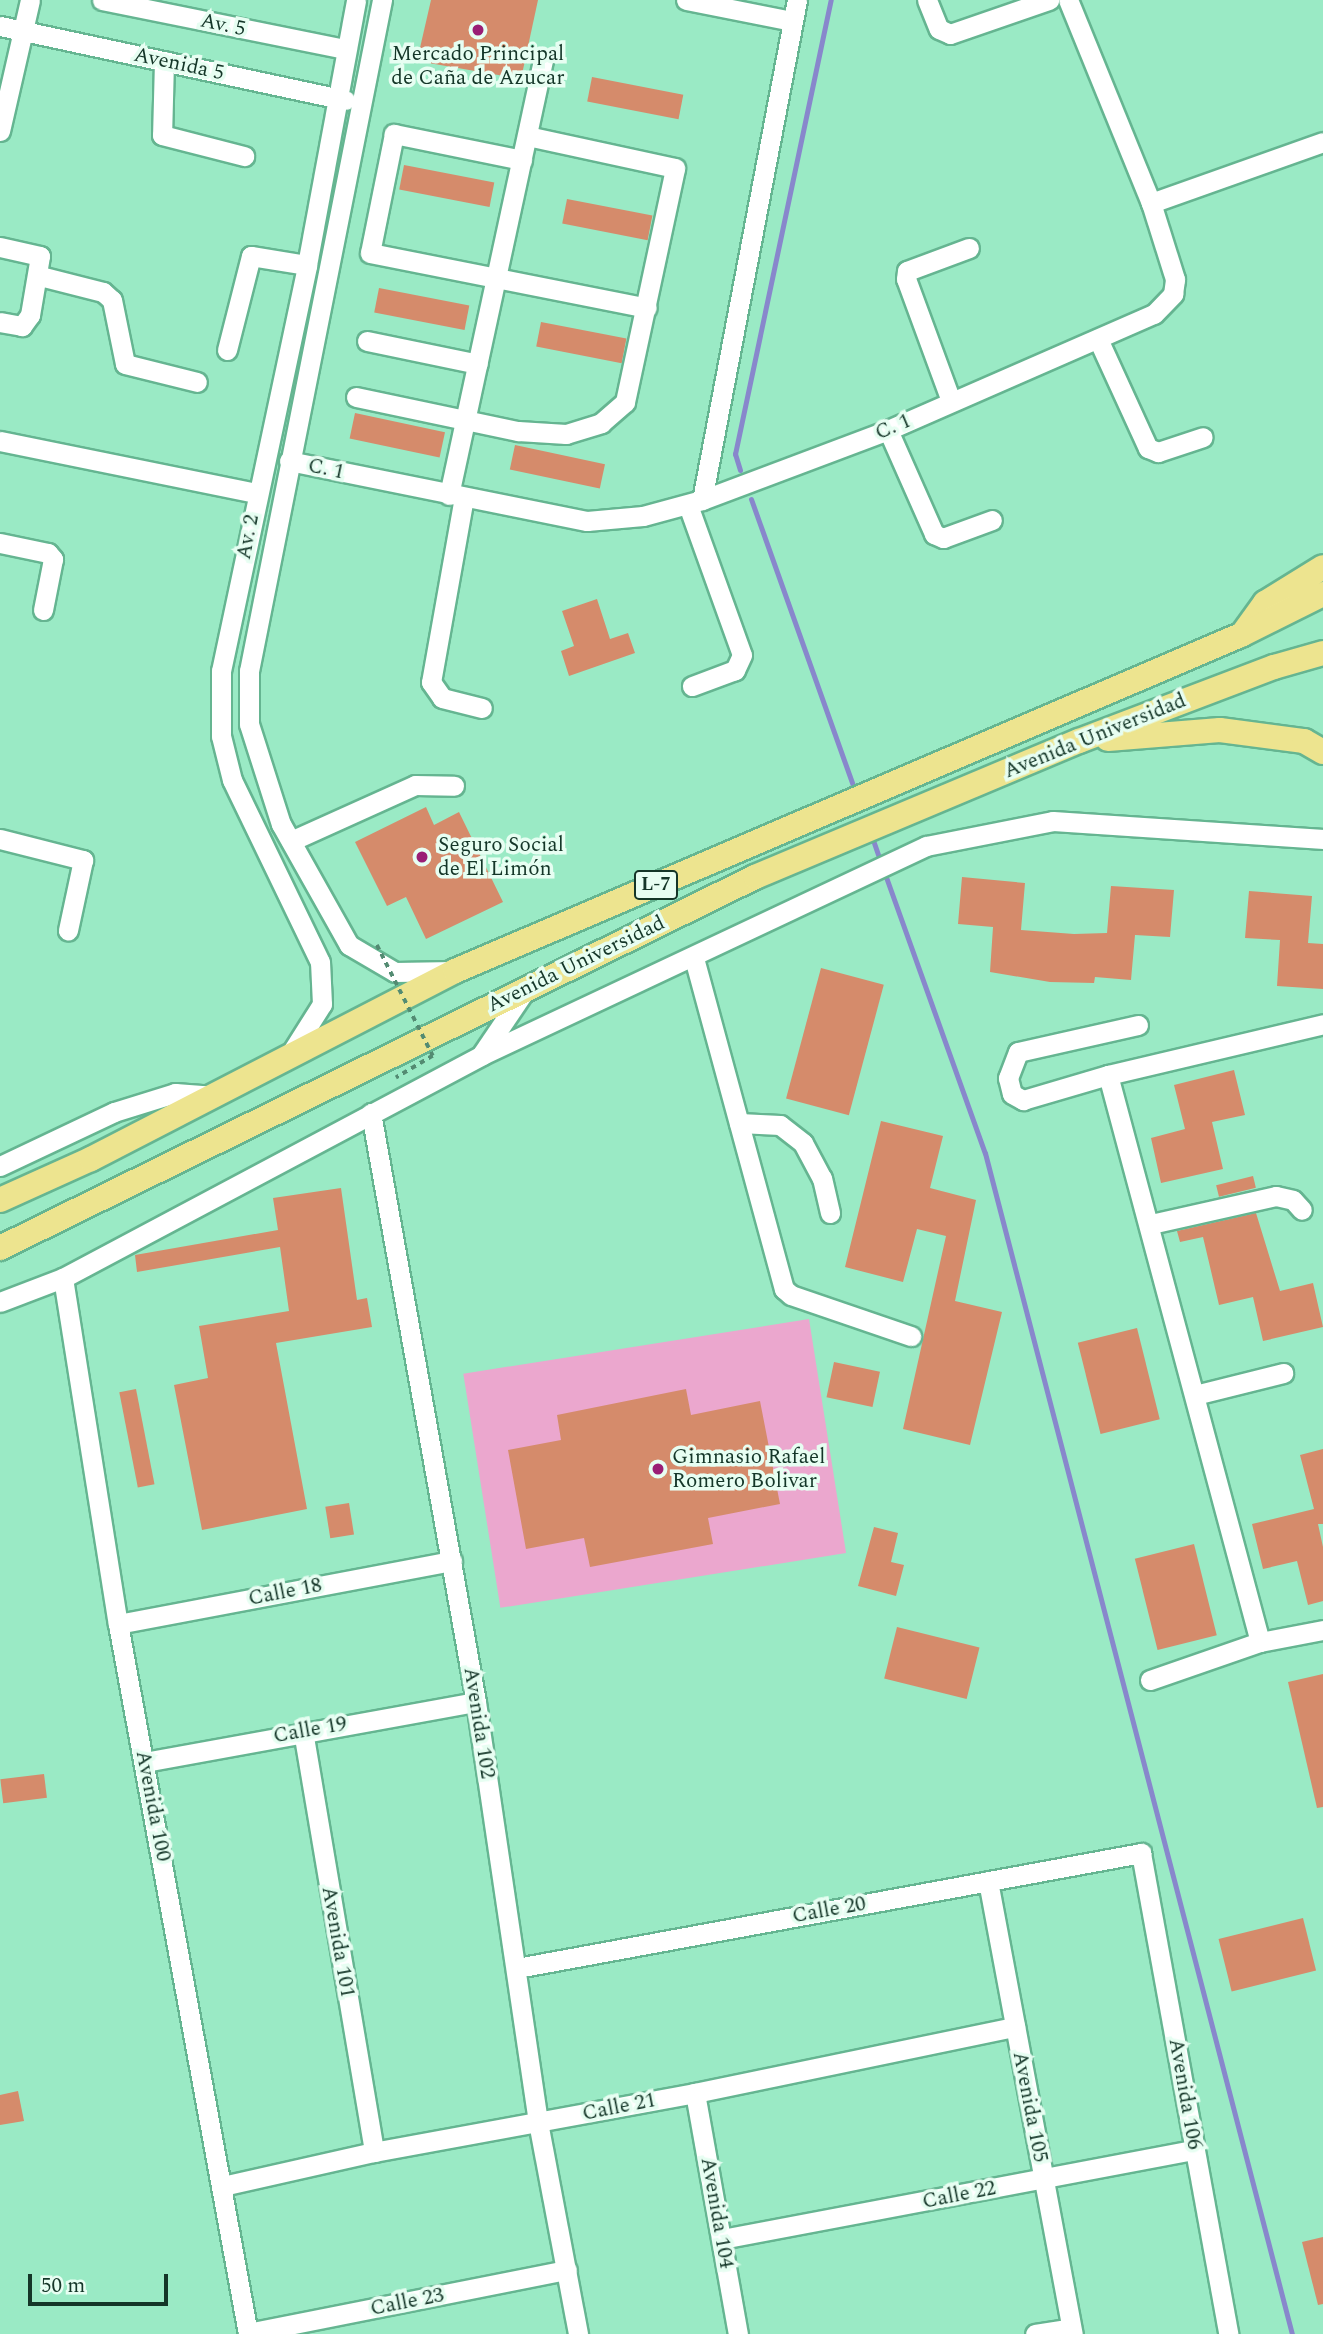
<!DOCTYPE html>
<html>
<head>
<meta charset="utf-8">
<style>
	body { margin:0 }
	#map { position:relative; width:1323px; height:2334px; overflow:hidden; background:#9aeac5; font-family:Spectral,serif }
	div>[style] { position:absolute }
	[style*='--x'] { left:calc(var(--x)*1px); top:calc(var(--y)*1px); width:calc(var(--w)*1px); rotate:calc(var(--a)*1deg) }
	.green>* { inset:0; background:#eba7ce; transform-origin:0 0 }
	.stream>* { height:5px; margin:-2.5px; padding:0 2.5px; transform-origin:2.5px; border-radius:2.5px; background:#8887cc }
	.building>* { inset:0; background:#d58b6b; transform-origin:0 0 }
	.roads { filter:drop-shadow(2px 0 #65b591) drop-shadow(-2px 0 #65b591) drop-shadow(0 2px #65b591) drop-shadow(0 -2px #65b591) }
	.minor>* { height:19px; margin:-9.5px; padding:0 9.5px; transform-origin:9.5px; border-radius:9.5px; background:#fff }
	.major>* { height:24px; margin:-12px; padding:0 12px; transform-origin:12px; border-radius:12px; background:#ede48f }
	.path-bridge>* { height:3.5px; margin-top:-1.75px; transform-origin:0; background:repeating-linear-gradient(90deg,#538b72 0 5px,transparent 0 10px) }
	.dots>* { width:19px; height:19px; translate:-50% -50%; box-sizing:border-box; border:4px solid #e7fef2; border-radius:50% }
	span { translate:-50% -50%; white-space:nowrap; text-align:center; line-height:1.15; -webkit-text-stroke:7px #e7fef2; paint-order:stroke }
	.shield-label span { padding:2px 5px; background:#e7fef2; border:2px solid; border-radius:5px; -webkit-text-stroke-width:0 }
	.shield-label { font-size:19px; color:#143628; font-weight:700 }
	.street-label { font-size:21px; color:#143628 }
	.poi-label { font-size:21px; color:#143628 }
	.left { translate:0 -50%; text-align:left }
	.scale { position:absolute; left:28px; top:2274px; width:140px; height:32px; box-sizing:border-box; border:4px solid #143628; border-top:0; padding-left:9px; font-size:21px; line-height:24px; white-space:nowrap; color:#143628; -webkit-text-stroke:5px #e7fef2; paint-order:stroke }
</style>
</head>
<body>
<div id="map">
	<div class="green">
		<i style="left:809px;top:1319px;width:237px;height:350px;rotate:81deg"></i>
	</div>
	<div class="stream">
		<i style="--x:740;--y:470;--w:17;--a:-107"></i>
		<i style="--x:735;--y:454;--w:464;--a:-78.1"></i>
		<i style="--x:751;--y:499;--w:307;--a:70.4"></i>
		<i style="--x:873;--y:840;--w:18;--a:71"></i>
		<i style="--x:886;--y:877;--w:293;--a:70.3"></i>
		<i style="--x:985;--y:1153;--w:1220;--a:75.43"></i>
	</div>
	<div class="building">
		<i style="clip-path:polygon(431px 0,538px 0,521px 79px,417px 61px)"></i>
		<i style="left:592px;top:77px;width:93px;height:25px;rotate:11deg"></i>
		<i style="left:404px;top:165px;width:92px;height:25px;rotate:11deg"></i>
		<i style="left:567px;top:199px;width:87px;height:25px;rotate:11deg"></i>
		<i style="left:379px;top:288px;width:92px;height:25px;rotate:11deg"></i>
		<i style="left:541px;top:322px;width:87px;height:25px;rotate:11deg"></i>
		<i style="left:355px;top:413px;width:92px;height:26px;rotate:12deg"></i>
		<i style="left:515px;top:445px;width:92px;height:25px;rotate:12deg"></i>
		<i style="clip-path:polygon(597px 599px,610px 639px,628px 633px,635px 653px,569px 676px,561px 651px,574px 646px,562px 611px)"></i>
		<i style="clip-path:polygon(426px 807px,434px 825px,459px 812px,503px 902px,426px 939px,406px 897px,387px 906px,355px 842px)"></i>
		<i style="clip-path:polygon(962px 877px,1025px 883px,1021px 930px,1074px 934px,1107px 933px,1111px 886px,1174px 890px,1170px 937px,1135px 935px,1131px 980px,1095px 977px,1094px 983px,1050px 982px,990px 972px,993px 927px,958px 924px)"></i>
		<i style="clip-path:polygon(1249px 891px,1312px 896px,1308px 943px,1323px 944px,1323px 989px,1277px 986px,1280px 940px,1245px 938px)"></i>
		<i style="left:821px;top:968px;width:65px;height:135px;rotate:15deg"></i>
		<i style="clip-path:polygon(1234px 1070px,1245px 1115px,1212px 1122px,1223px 1169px,1161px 1183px,1151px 1138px,1185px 1129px,1174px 1085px)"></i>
		<i style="clip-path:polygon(881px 1121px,943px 1136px,930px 1188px,976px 1200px,955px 1301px,1002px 1312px,970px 1445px,903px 1429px,946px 1236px,917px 1229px,903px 1282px,845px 1267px)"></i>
		<i style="left:1253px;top:1176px;width:12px;height:38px;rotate:76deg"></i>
		<i style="clip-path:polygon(341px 1188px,357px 1300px,367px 1298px,372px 1327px,276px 1343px,307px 1509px,202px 1530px,174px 1385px,208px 1378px,199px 1326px,289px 1311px,280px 1247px,137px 1272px,135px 1255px,278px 1230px,273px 1198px)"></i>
		<i style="clip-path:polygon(1256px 1213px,1280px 1291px,1313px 1283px,1323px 1327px,1263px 1341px,1253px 1297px,1219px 1305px,1203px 1237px,1180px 1242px,1177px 1231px)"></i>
		<i style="left:1137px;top:1328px;width:94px;height:61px;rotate:76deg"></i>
		<i style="left:834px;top:1362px;width:47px;height:36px;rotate:12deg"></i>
		<i style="left:136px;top:1389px;width:97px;height:17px;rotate:79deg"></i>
		<i style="clip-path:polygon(686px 1389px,691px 1415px,760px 1401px,780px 1504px,708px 1518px,713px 1544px,590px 1567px,584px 1538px,526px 1549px,508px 1450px,561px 1440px,557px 1415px)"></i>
		<i style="clip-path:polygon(1323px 1449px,1323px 1524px,1318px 1524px,1323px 1547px,1323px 1601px,1308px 1605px,1297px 1561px,1263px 1569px,1252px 1524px,1314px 1509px,1300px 1455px)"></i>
		<i style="left:349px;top:1503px;width:32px;height:24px;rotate:81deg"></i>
		<i style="clip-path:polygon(874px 1527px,898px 1533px,891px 1562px,904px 1565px,896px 1596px,858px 1586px)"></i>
		<i style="left:1194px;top:1544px;width:94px;height:61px;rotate:76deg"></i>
		<i style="left:897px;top:1627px;width:85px;height:53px;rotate:14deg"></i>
		<i style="clip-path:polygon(1323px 1674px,1323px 1807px,1317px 1808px,1288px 1682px)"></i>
		<i style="left:44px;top:1774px;width:24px;height:44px;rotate:83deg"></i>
		<i style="left:1303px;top:1918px;width:54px;height:87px;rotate:76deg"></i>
		<i style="clip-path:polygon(18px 2091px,24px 2121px,0 2125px,0 2095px)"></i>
		<i style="clip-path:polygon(1323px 2237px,1323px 2304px,1318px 2305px,1302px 2242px)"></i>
	</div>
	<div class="roads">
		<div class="minor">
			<i style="--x:102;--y:0;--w:247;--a:11.4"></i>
			<i style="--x:382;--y:0;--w:684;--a:101.21"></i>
			<i style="--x:249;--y:671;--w:53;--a:90"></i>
			<i style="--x:249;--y:724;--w:105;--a:72.3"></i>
			<i style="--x:281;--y:824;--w:139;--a:60.7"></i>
			<i style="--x:349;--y:945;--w:53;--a:30.4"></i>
			<i style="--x:395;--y:972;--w:59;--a:-1"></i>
			<i style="--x:686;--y:0;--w:108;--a:11.2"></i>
			<i style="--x:927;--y:0;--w:31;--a:68"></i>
			<i style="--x:939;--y:29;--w:12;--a:24"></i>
			<i style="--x:950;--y:34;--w:105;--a:-19"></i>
			<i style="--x:0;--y:26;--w:353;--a:12.1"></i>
			<i style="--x:164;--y:61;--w:74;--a:91.5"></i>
			<i style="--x:162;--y:135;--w:85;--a:14.4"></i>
			<i style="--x:0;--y:131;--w:134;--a:-77.1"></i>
			<i style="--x:522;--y:160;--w:131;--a:-168.5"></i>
			<i style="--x:394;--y:134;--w:121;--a:101.4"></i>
			<i style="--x:370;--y:253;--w:282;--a:11.2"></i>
			<i style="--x:1151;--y:203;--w:182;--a:-19.5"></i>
			<i style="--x:0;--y:247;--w:41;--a:12.7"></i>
			<i style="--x:40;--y:256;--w:60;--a:99.6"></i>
			<i style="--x:30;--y:315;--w:14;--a:126"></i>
			<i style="--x:22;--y:326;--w:22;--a:-170"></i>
			<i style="--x:40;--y:276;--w:65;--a:14.3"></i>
			<i style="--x:103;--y:292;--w:12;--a:42"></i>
			<i style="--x:112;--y:300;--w:65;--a:78.5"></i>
			<i style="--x:125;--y:364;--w:74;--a:14"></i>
			<i style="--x:1098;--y:339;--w:120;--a:65.4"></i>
			<i style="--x:1148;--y:448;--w:11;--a:22"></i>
			<i style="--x:1158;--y:452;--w:47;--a:-18.4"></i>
			<i style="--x:367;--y:341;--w:113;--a:11.7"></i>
			<i style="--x:227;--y:350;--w:97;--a:-75.7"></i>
			<i style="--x:251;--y:256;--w:57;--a:9.1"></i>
			<i style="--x:356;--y:397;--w:166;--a:11.9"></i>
			<i style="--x:518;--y:431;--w:48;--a:3.6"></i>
			<i style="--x:566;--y:434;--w:37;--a:-17"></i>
			<i style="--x:601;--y:423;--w:32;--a:-41"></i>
			<i style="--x:625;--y:402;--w:239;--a:-77.9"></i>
			<i style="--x:675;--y:168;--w:151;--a:-167.8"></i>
			<i style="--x:951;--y:401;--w:130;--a:-110.2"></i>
			<i style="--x:906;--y:279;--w:8;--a:-83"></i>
			<i style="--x:907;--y:271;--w:66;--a:-20.4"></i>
			<i style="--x:888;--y:430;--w:114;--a:66.1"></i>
			<i style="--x:934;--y:534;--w:10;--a:24"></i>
			<i style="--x:943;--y:538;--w:52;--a:-20.2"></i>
			<i style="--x:0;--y:441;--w:261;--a:11.5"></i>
			<i style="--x:289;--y:461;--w:304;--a:11.4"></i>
			<i style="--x:587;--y:521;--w:56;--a:-5.1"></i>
			<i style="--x:643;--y:516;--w:61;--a:-15.2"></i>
			<i style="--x:702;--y:500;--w:199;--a:-20.6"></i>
			<i style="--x:888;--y:430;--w:290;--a:-23.6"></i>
			<i style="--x:1154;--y:314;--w:28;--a:-46"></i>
			<i style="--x:1173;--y:294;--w:15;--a:-82"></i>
			<i style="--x:1175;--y:279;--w:80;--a:-107.5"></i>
			<i style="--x:1151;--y:203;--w:219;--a:-112.2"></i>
			<i style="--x:449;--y:495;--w:446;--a:-77.8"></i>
			<i style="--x:464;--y:497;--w:188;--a:100.1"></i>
			<i style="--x:431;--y:682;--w:19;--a:55"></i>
			<i style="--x:442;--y:698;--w:41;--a:14"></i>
			<i style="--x:702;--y:500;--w:509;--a:-79.24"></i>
			<i style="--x:688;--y:505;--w:159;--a:70.2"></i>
			<i style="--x:742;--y:655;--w:17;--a:115"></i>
			<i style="--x:735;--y:670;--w:46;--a:159.6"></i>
			<i style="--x:0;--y:543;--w:49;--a:11.8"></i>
			<i style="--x:48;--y:553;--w:8;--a:50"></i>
			<i style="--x:53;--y:559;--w:52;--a:101.1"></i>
			<i style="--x:0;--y:839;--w:86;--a:14.2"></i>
			<i style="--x:83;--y:860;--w:72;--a:102.1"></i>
			<i style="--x:291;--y:841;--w:136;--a:-24.3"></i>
			<i style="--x:415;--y:785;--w:39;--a:1"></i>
			<i style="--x:694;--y:958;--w:343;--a:74.8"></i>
			<i style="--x:784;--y:1289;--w:9;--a:41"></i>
			<i style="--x:791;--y:1295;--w:127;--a:18.9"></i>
			<i style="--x:1138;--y:1025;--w:123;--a:167.3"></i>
			<i style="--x:1018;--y:1052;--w:28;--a:111"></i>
			<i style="--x:1008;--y:1078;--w:16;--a:76"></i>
			<i style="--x:1012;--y:1094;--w:13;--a:29"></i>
			<i style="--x:1023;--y:1100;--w:89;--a:-16.4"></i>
			<i style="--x:1108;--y:1075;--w:221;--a:-13.3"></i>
			<i style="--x:291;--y:1053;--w:58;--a:-57.7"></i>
			<i style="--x:322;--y:1004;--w:42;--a:-92.7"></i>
			<i style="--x:320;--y:962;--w:202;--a:-115.8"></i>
			<i style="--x:232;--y:780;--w:45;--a:-104"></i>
			<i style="--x:221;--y:736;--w:65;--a:-90"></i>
			<i style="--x:221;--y:671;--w:415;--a:-78"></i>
			<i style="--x:307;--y:265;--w:269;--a:-79.5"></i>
			<i style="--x:482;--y:1054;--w:78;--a:-55.9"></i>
			<i style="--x:1108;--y:1075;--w:587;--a:74.99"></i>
			<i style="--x:371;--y:1113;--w:598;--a:79.89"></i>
			<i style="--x:476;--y:1702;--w:425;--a:81.6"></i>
			<i style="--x:538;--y:2122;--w:216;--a:79.3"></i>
			<i style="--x:739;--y:1123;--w:41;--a:2.8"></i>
			<i style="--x:780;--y:1125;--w:29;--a:38"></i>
			<i style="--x:803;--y:1143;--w:40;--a:62"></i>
			<i style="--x:822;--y:1178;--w:36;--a:77"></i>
			<i style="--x:0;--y:1166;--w:126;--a:-25.3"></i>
			<i style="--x:114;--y:1112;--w:64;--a:-17.3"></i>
			<i style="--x:175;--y:1093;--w:40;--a:4.3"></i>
			<i style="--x:1151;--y:1224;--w:128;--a:-12.6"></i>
			<i style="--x:1276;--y:1196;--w:17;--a:13"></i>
			<i style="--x:1293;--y:1200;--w:13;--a:48"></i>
			<i style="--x:63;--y:1278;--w:350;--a:81"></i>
			<i style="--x:118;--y:1624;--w:722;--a:79.62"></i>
			<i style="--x:0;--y:1302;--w:67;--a:-20.9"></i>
			<i style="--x:63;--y:1278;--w:475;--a:-28"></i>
			<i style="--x:482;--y:1055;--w:491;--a:-25.2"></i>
			<i style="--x:926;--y:846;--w:129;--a:-11.1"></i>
			<i style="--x:1053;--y:821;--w:271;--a:3.8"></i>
			<i style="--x:1195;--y:1395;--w:91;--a:-14"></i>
			<i style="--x:118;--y:1624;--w:340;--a:-10.7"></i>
			<i style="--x:1150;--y:1680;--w:116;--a:-19.1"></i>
			<i style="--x:1260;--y:1642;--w:64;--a:-10.8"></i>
			<i style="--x:303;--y:1731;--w:427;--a:80.4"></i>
			<i style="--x:145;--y:1762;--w:336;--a:-10.3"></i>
			<i style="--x:988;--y:1881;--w:461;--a:79.4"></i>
			<i style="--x:517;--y:1968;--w:635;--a:-10.44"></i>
			<i style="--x:1141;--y:1853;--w:489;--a:79.7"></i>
			<i style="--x:695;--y:2093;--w:245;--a:79.9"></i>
			<i style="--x:223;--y:2186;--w:155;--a:-12.7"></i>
			<i style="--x:374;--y:2152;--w:326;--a:-10.4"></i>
			<i style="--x:695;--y:2093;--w:327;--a:-11.7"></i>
			<i style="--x:722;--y:2239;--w:481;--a:-10.7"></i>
			<i style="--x:248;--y:2333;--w:325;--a:-11.2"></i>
			<i style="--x:1035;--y:2334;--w:36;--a:-9"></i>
		</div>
		<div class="major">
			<i style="--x:1244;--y:632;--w:36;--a:-54"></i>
			<i style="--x:1265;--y:603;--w:68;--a:-31.8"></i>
			<i style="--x:1108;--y:739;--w:112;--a:-4.6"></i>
			<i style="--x:1220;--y:730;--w:85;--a:7.5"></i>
			<i style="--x:1304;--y:741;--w:22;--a:30"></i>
			<i style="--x:0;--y:1200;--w:100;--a:-24.3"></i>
			<i style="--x:91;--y:1159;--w:410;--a:-27.3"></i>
			<i style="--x:455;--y:971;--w:855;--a:-23.15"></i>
			<i style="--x:1241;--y:635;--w:92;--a:-26.6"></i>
			<i style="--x:0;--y:1248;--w:841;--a:-26.17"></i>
			<i style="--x:755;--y:877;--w:351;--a:-22.8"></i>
			<i style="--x:1079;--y:741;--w:209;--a:-20.8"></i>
			<i style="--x:1274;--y:667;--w:51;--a:-15.9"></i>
		</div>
	</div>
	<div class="path-bridge">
		<i style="--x:377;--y:945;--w:124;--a:63.2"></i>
		<i style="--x:433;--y:1056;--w:43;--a:149.3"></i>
	</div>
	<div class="dots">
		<i style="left:478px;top:30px;background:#9a1e75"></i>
		<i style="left:422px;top:857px;background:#9a1e75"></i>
		<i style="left:658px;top:1469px;background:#9a1e75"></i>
	</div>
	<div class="shield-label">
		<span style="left:656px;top:885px">L-7</span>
	</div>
	<div class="street-label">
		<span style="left:223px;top:25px;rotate:12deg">Av. 5</span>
		<span style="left:179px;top:64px;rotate:12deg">Avenida 5</span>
		<span style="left:893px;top:427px;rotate:-23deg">C. 1</span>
		<span style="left:326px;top:469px;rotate:12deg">C. 1</span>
		<span style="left:248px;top:537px;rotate:-79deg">Av. 2</span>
		<span style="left:1095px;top:736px;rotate:-22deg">Avenida Universidad</span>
		<span style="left:576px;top:964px;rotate:-26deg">Avenida Universidad</span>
		<span style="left:285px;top:1592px;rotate:-11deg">Calle 18</span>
		<span style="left:479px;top:1723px;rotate:81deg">Avenida 102</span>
		<span style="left:310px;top:1730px;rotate:-10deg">Calle 19</span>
		<span style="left:153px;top:1806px;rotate:79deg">Avenida 100</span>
		<span style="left:829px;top:1910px;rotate:-10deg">Calle 20</span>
		<span style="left:338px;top:1942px;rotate:80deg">Avenida 101</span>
		<span style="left:1185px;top:2094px;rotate:80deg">Avenida 106</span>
		<span style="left:619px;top:2107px;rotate:-11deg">Calle 21</span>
		<span style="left:1030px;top:2107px;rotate:79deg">Avenida 105</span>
		<span style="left:959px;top:2195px;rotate:-11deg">Calle 22</span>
		<span style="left:717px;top:2213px;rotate:80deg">Avenida 104</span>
		<span style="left:407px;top:2302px;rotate:-11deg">Calle 23</span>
	</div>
	<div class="poi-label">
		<span style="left:478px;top:66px">Mercado Principal<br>de Caña de Azucar</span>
		<span class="left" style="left:438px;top:857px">Seguro Social<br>de El Limón</span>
		<span class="left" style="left:672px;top:1469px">Gimnasio Rafael<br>Romero Bolivar</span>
	</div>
	<div class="scale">50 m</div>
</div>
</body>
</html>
